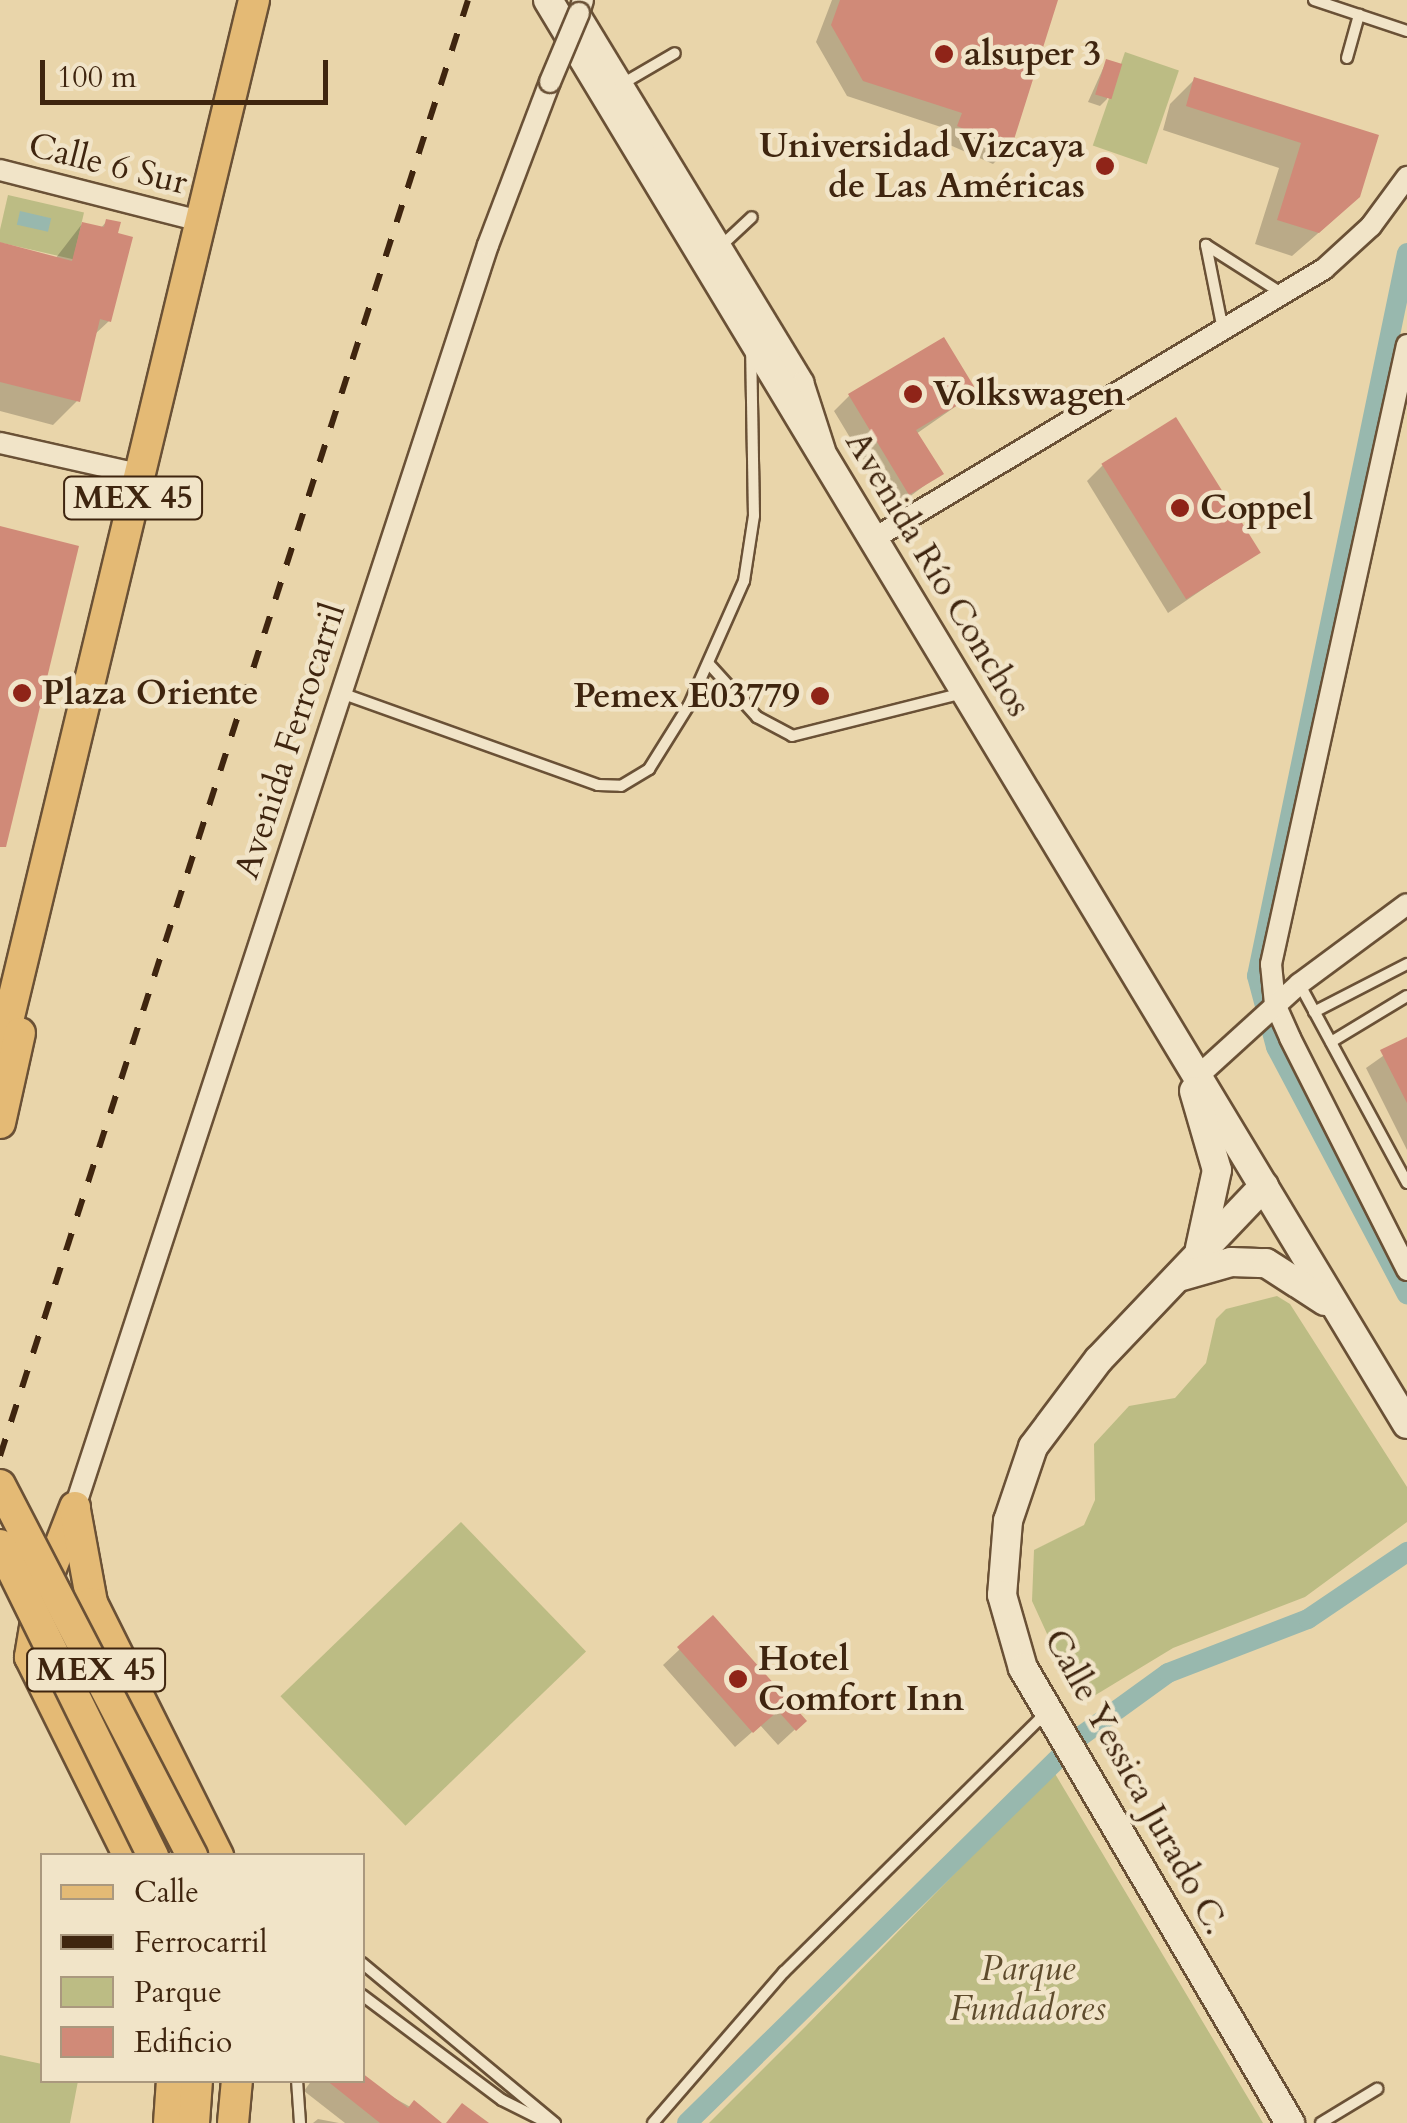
<!DOCTYPE html>
<html>
<head>
<meta charset="utf-8">
<style>
	body { margin:0 }
	#map { position:relative; width:1407px; height:2123px; overflow:hidden; background:#e9d5aa; font-family:Cardo,serif }
	div>[style] { position:absolute }
	[style*='--x'] { left:calc(var(--x)*1px); top:calc(var(--y)*1px); width:calc(var(--w)*1px); rotate:calc(var(--a)*1deg) }
	.green>* { inset:0; background:#bcbc84; transform-origin:0 0 }
	.water>* { inset:0; background:#98b8ae; transform-origin:0 0 }
	.shadow>* { inset:0; background:#0003 }
	.canal>* { height:20px; margin:-10px; padding:0 10px; transform-origin:10px; border-radius:10px; background:#98b8ae }
	.building>* { inset:0; background:#d08a78; transform-origin:0 0 }
	.roads { filter:drop-shadow(2px 0 #6a5136) drop-shadow(-2px 0 #6a5136) drop-shadow(0 2px #6a5136) drop-shadow(0 -2px #6a5136) }
	.lane>* { height:10px; margin:-5px; padding:0 5px; transform-origin:5px; border-radius:5px; background:#f1e4c8 }
	.street>* { height:20px; margin:-10px; padding:0 10px; transform-origin:10px; border-radius:10px; background:#f1e4c8 }
	.secondary>* { height:28px; margin:-14px; padding:0 14px; transform-origin:14px; border-radius:14px; background:#f1e4c8 }
	.primary>* { height:30px; margin:-15px; padding:0 15px; transform-origin:15px; border-radius:15px; background:#e4ba75 }
	.rail>* { height:6px; margin-top:-3px; transform-origin:0; background:repeating-linear-gradient(90deg,#3f250f 0 18px,transparent 0 36px) }
	.bridges { filter:drop-shadow(2px 0 #6a5136) drop-shadow(-2px 0 #6a5136) drop-shadow(0 2px #6a5136) drop-shadow(0 -2px #6a5136) }
	.street-bridge>* { height:20px; margin:-10px; padding:0 10px; transform-origin:10px; border-radius:10px; background:#f1e4c8 }
	.primary-bridge>* { height:30px; margin:-15px; padding:0 15px; transform-origin:15px; border-radius:15px; background:#e4ba75 }
	.dots>* { width:28px; height:28px; translate:-50% -50%; box-sizing:border-box; border:5px solid #f1e4c8; border-radius:50% }
	span { translate:-50% -50%; white-space:nowrap; text-align:center; line-height:1.15; -webkit-text-stroke:9px #f1e4c8; paint-order:stroke }
	.shield-label span { padding:2px 8px; background:#f1e4c8; border:2px solid; border-radius:8px; -webkit-text-stroke-width:0 }
	.shield-label { font-size:32px; color:#3f250f; font-weight:700 }
	.poi-label { font-size:35px; color:#3f250f; font-weight:700 }
	.left { translate:0 -50%; text-align:left }
	.right { translate:-100% -50%; text-align:right }
	.street-label { font-size:35px; color:#3f250f }
	.park-label { font-size:35px; color:#5e4b2c; font-style:italic }
	.legend { position:absolute; left:40px; top:1853px; width:325px; height:230px; box-sizing:border-box; background:#f1e4c8; border:2px solid #aa987e; margin:0; padding:12px 18px; list-style:none; font-size:30px; color:#3f250f }
	.legend li { display:flex; align-items:center; gap:20px; height:50px }
	.legend b { width:50px; border:2px solid #aa987e }
	.scale { position:absolute; left:40px; top:60px; width:288px; height:45px; box-sizing:border-box; border:5px solid #3f250f; border-top:0; padding-left:12px; font-size:30px; line-height:35px; white-space:nowrap; color:#3f250f; -webkit-text-stroke:8px #f1e4c8; paint-order:stroke }
</style>
</head>
<body>
<div id="map">
	<div class="green">
		<i style="left:1125px;top:52px;width:57px;height:99px;rotate:19deg"></i>
		<i style="left:8px;top:195px;width:78px;height:48px;rotate:13deg"></i>
		<i style="clip-path:polygon(1277px 1296px,1290px 1304px,1407px 1487px,1407px 1522px,1305px 1597px,1173px 1648px,1084px 1702px,1076px 1697px,1032px 1601px,1034px 1550px,1084px 1525px,1095px 1500px,1094px 1444px,1129px 1406px,1175px 1398px,1206px 1363px,1216px 1319px,1226px 1309px)"></i>
		<i style="left:461px;top:1522px;width:180px;height:251px;rotate:46deg"></i>
		<i style="clip-path:polygon(1054px 1772px,1263px 2123px,709px 2123px,806px 2026px)"></i>
		<i style="clip-path:polygon(0 2055px,42px 2064px,42px 2080px,78px 2081px,70px 2123px,0 2123px)"></i>
	</div>
	<div class="water">
		<i style="left:20px;top:211px;width:32px;height:14px;rotate:13deg"></i>
	</div>
	<div class="shadow">
		<i style="clip-path:polygon(832px 0,1056px 0,1009px 148px,993px 164px,943px 142px,947px 129px,847px 96px,816px 42px)"></i>
		<i style="clip-path:polygon(1106px 62px,1107px 99px,1100px 106px,1088px 102px)"></i>
		<i style="clip-path:polygon(1194px 80px,1376px 137px,1332px 221px,1292px 256px,1255px 244px,1279px 168px,1163px 130px,1170px 104px)"></i>
		<i style="clip-path:polygon(107px 221px,109px 321px,93px 336px,77px 401px,53px 425px,0 411px,0 245px,55px 259px,82px 224px,100px 229px)"></i>
		<i style="clip-path:polygon(975px 393px,916px 434px,940px 474px,893px 509px,834px 411px,849px 396px)"></i>
		<i style="clip-path:polygon(1103px 465px,1256px 553px,1168px 613px,1087px 481px)"></i>
		<i style="clip-path:polygon(1407px 1039px,1407px 1150px,1366px 1068px)"></i>
		<i style="clip-path:polygon(713px 1618px,804px 1721px,778px 1745px,760px 1725px,735px 1747px,663px 1665px)"></i>
		<i style="clip-path:polygon(312px 2080px,362px 2080px,439px 2123px,345px 2123px,304px 2091px)"></i>
		<i style="clip-path:polygon(318px 2119px,339px 2123px,313px 2123px)"></i>
	</div>
	<div class="canal">
		<i style="--x:1407;--y:253;--w:738;--a:101.72"></i>
		<i style="--x:1257;--y:976;--w:73;--a:75"></i>
		<i style="--x:1276;--y:1047;--w:280;--a:62.1"></i>
		<i style="--x:687;--y:2123;--w:552;--a:-44.49"></i>
		<i style="--x:1081;--y:1736;--w:107;--a:-35.9"></i>
		<i style="--x:1168;--y:1673;--w:150;--a:-21.1"></i>
		<i style="--x:1308;--y:1619;--w:120;--a:-34.1"></i>
	</div>
	<div class="building">
		<i style="clip-path:polygon(840px 0,1058px 0,1011px 149px,957px 126px,962px 113px,863px 81px,831px 25px)"></i>
		<i style="left:1106px;top:59px;width:17px;height:37px;rotate:17deg"></i>
		<i style="clip-path:polygon(1194px 77px,1379px 135px,1360px 197px,1319px 233px,1277px 220px,1301px 143px,1186px 106px)"></i>
		<i style="clip-path:polygon(106px 219px,121px 222px,118px 233px,133px 237px,111px 322px,100px 319px,80px 402px,0 382px,0 242px,72px 261px,82px 222px,104px 227px)"></i>
		<i style="clip-path:polygon(944px 337px,978px 393px,916px 430px,944px 474px,909px 495px,848px 394px)"></i>
		<i style="left:1176px;top:417px;width:160px;height:88px;rotate:58deg"></i>
		<i style="clip-path:polygon(0 526px,79px 546px,6px 847px,0 847px)"></i>
		<i style="clip-path:polygon(1407px 1037px,1407px 1103px,1380px 1050px)"></i>
		<i style="clip-path:polygon(713px 1615px,807px 1721px,796px 1731px,778px 1711px,753px 1733px,677px 1647px)"></i>
		<i style="clip-path:polygon(362px 2073px,408px 2108px,414px 2100px,442px 2123px,380px 2123px,326px 2080px,362px 2080px)"></i>
		<i style="clip-path:polygon(462px 2103px,489px 2123px,446px 2123px)"></i>
	</div>
	<div class="roads">
		<div class="lane">
			<i style="--x:1314;--y:0;--w:98;--a:18.4"></i>
			<i style="--x:1347;--y:58;--w:45;--a:-74.4"></i>
			<i style="--x:622;--y:84;--w:61;--a:-30.3"></i>
			<i style="--x:721;--y:246;--w:42;--a:-43.1"></i>
			<i style="--x:1223;--y:330;--w:87;--a:-101.3"></i>
			<i style="--x:1206;--y:245;--w:91;--a:32.5"></i>
			<i style="--x:709;--y:664;--w:72;--a:47.8"></i>
			<i style="--x:757;--y:717;--w:40;--a:28"></i>
			<i style="--x:792;--y:736;--w:176;--a:-14.1"></i>
			<i style="--x:341;--y:693;--w:273;--a:19.7"></i>
			<i style="--x:598;--y:785;--w:23;--a:2"></i>
			<i style="--x:621;--y:786;--w:33;--a:-31"></i>
			<i style="--x:649;--y:769;--w:75;--a:-58"></i>
			<i style="--x:689;--y:705;--w:136;--a:-66.1"></i>
			<i style="--x:744;--y:581;--w:66;--a:-81.3"></i>
			<i style="--x:754;--y:516;--w:166;--a:-91"></i>
			<i style="--x:1300;--y:985;--w:225;--a:61.6"></i>
			<i style="--x:1314;--y:1012;--w:105;--a:-27.3"></i>
			<i style="--x:1331;--y:1042;--w:89;--a:-31.2"></i>
			<i style="--x:362;--y:1963;--w:251;--a:39.7"></i>
			<i style="--x:362;--y:1995;--w:175;--a:36.9"></i>
			<i style="--x:502;--y:2100;--w:51;--a:26.6"></i>
			<i style="--x:297;--y:2080;--w:43;--a:86"></i>
			<i style="--x:653;--y:2123;--w:200;--a:-49.1"></i>
			<i style="--x:784;--y:1972;--w:370;--a:-44.7"></i>
			<i style="--x:1321;--y:2123;--w:66;--a:-31.3"></i>
		</div>
		<div class="street">
			<i style="--x:583;--y:0;--w:14;--a:107"></i>
			<i style="--x:579;--y:13;--w:432;--a:58.7"></i>
			<i style="--x:803;--y:382;--w:71;--a:72.1"></i>
			<i style="--x:0;--y:170;--w:206;--a:14.3"></i>
			<i style="--x:1407;--y:345;--w:634;--a:102.39"></i>
			<i style="--x:1271;--y:964;--w:40;--a:84.3"></i>
			<i style="--x:1275;--y:1004;--w:37;--a:66"></i>
			<i style="--x:1290;--y:1038;--w:260;--a:63.2"></i>
			<i style="--x:0;--y:443;--w:142;--a:12.6"></i>
			<i style="--x:873;--y:539;--w:526;--a:-30.91"></i>
			<i style="--x:1324;--y:269;--w:64;--a:-42.5"></i>
			<i style="--x:1371;--y:226;--w:61;--a:-53.7"></i>
			<i style="--x:1198;--y:1076;--w:137;--a:-42.3"></i>
			<i style="--x:1299;--y:984;--w:134;--a:-36.5"></i>
			<i style="--x:75;--y:1507;--w:1328;--a:-71.88"></i>
			<i style="--x:488;--y:245;--w:174;--a:-69.2"></i>
		</div>
		<div class="secondary">
			<i style="--x:548;--y:0;--w:1663;--a:58.9"></i>
			<i style="--x:1194;--y:1091;--w:82;--a:73.8"></i>
			<i style="--x:1217;--y:1170;--w:80;--a:102.3"></i>
			<i style="--x:1264;--y:1186;--w:239;--a:133.6"></i>
			<i style="--x:1099;--y:1359;--w:110;--a:126.9"></i>
			<i style="--x:1033;--y:1447;--w:78;--a:108.7"></i>
			<i style="--x:1008;--y:1521;--w:74;--a:94.6"></i>
			<i style="--x:1002;--y:1595;--w:76;--a:74"></i>
			<i style="--x:1023;--y:1668;--w:528;--a:59.6"></i>
			<i style="--x:1182;--y:1276;--w:51;--a:-15.9"></i>
			<i style="--x:1231;--y:1262;--w:35;--a:2"></i>
			<i style="--x:1266;--y:1263;--w:70;--a:32.8"></i>
		</div>
		<div class="primary">
			<i style="--x:0;--y:1054;--w:1084;--a:-76.45"></i>
			<i style="--x:0;--y:1123;--w:92;--a:-77.5"></i>
			<i style="--x:75;--y:1507;--w:97;--a:111.3"></i>
			<i style="--x:40;--y:1597;--w:61;--a:99.5"></i>
			<i style="--x:30;--y:1657;--w:222;--a:63.6"></i>
			<i style="--x:75;--y:1510;--w:95;--a:79.6"></i>
			<i style="--x:92;--y:1603;--w:283;--a:63.5"></i>
			<i style="--x:169;--y:2123;--w:43;--a:-86"></i>
			<i style="--x:194;--y:2123;--w:43;--a:-86"></i>
			<i style="--x:233;--y:2123;--w:43;--a:-84.7"></i>
		</div>
	</div>
	<div class="rail">
		<i style="--x:0;--y:1456;--w:1529;--a:-72.18"></i>
	</div>
	<div class="bridges">
		<div class="street-bridge">
			<i style="--x:550;--y:82;--w:75;--a:-67.2"></i>
		</div>
		<div class="primary-bridge">
			<i style="--x:0;--y:1485;--w:418;--a:62.6"></i>
			<i style="--x:0;--y:1545;--w:347;--a:63.8"></i>
		</div>
	</div>
	<div class="dots">
		<i style="left:944px;top:54px;background:#8f2418"></i>
		<i style="left:1105px;top:166px;background:#8f2418"></i>
		<i style="left:913px;top:394px;background:#8f2418"></i>
		<i style="left:1180px;top:508px;background:#8f2418"></i>
		<i style="left:22px;top:693px;background:#8f2418"></i>
		<i style="left:820px;top:696px;background:#8f2418"></i>
		<i style="left:738px;top:1679px;background:#8f2418"></i>
	</div>
	<div class="shield-label">
		<span style="left:133px;top:498px">MEX 45</span>
		<span style="left:96px;top:1670px">MEX 45</span>
	</div>
	<div class="poi-label">
		<span class="left" style="left:964px;top:54px">alsuper 3</span>
		<span class="right" style="left:1085px;top:166px">Universidad Vizcaya<br>de Las Américas</span>
		<span class="left" style="left:933px;top:394px">Volkswagen</span>
		<span class="left" style="left:1200px;top:508px">Coppel</span>
		<span class="left" style="left:42px;top:693px">Plaza Oriente</span>
		<span class="right" style="left:800px;top:696px">Pemex E03779</span>
		<span class="left" style="left:758px;top:1679px">Hotel<br>Comfort Inn</span>
	</div>
	<div class="street-label">
		<span style="left:108px;top:164px;rotate:14deg">Calle 6 Sur</span>
		<span style="left:938px;top:574px;rotate:59deg">Avenida Río Conchos</span>
		<span style="left:290px;top:741px;rotate:-72deg">Avenida Ferrocarril</span>
		<span style="left:1136px;top:1782px;rotate:61deg">Calle Yessica Jurado C.</span>
	</div>
	<div class="park-label">
		<span style="left:1028px;top:1989px">Parque<br>Fundadores</span>
	</div>
	<ul class="legend">
	<li><b style="height:12px;background:#e4ba75"></b>Calle</li>
	<li><b style="height:12px;background:#3f250f"></b>Ferrocarril</li>
	<li><b style="height:28px;background:#bcbc84"></b>Parque</li>
	<li><b style="height:28px;background:#d08a78"></b>Edificio</li>
	</ul>
	<div class="scale">100 m</div>
</div>
</body>
</html>
